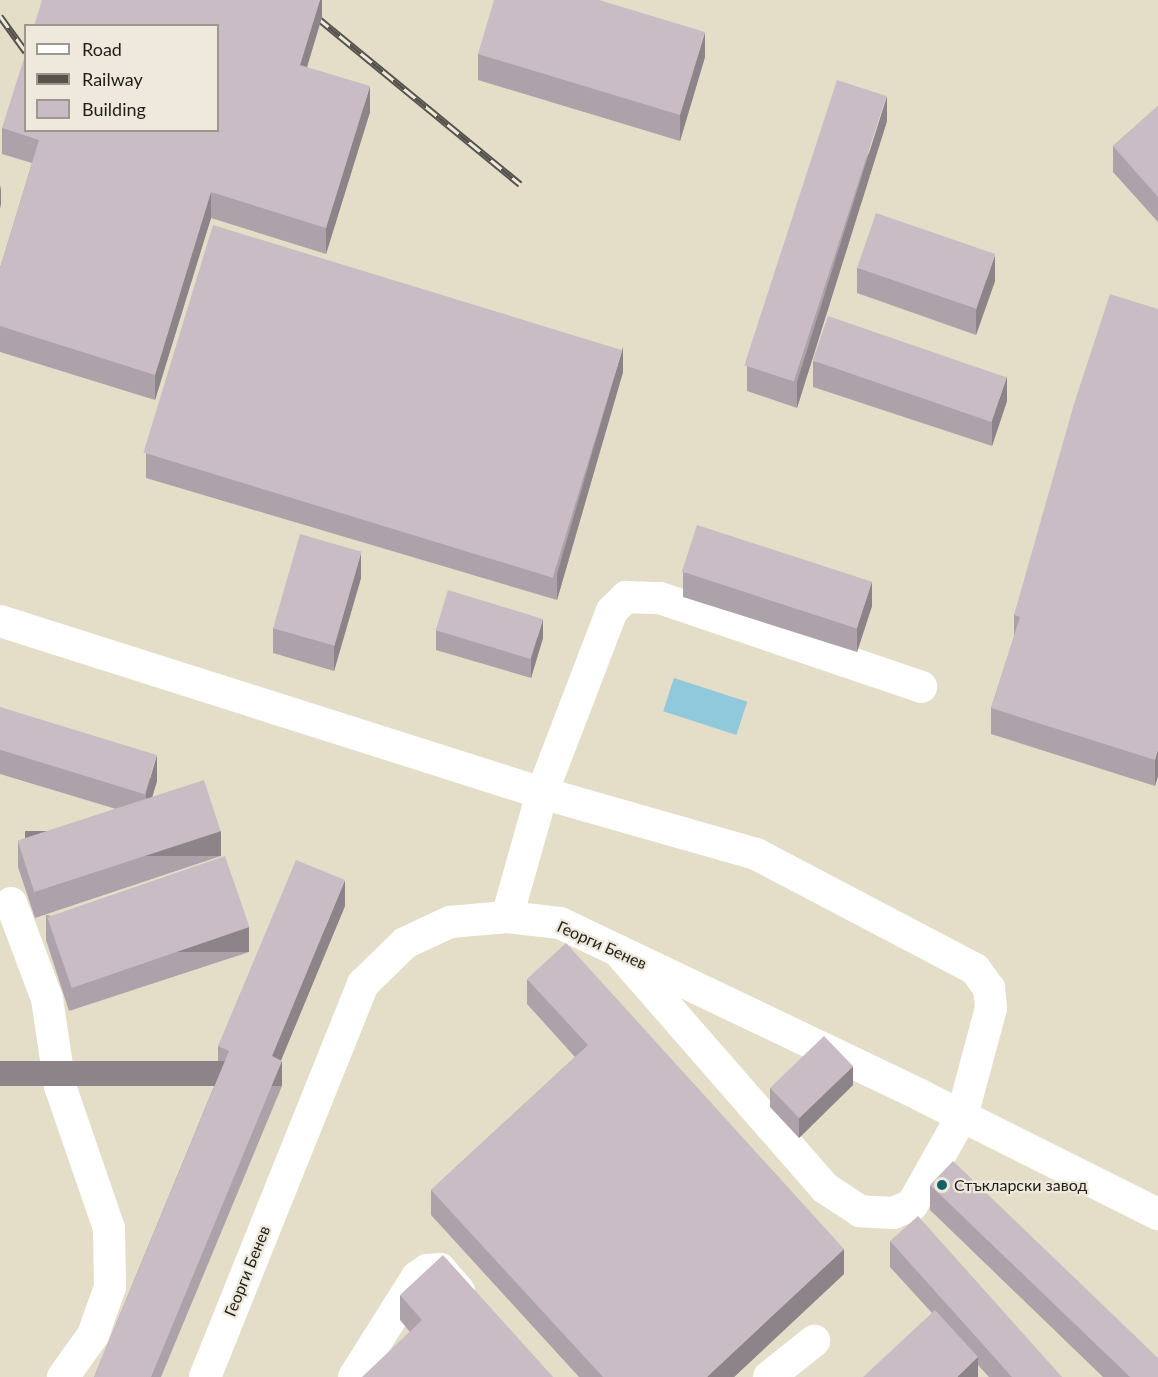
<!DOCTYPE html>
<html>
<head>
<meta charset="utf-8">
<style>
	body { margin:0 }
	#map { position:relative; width:1158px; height:1377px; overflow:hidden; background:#eee9dc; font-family:Lato,sans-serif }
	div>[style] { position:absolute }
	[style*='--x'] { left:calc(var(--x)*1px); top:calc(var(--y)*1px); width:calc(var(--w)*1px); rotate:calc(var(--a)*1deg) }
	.built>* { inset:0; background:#e4dec9 }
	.water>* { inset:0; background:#8fc9db; transform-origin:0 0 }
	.minor>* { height:32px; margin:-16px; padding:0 16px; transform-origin:16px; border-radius:16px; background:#fff }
	.rail>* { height:7px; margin-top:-3.5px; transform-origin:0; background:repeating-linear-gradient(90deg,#eee9dc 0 14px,#55534c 0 28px); box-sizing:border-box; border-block:2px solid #55534c }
	.wall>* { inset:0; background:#ada2a9 }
	.shaded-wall>* { inset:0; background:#8d8489; transform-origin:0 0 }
	.building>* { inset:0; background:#c9bcc4; transform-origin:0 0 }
	.dots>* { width:16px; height:16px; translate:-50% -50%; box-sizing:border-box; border:3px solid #eee9dc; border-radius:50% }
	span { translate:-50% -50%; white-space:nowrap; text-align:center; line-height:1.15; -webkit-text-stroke:4.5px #eee9dc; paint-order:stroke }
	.street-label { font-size:16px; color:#201e19 }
	.poi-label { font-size:16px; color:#201e19 }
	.left { translate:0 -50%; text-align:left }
	.legend { position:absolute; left:24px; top:24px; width:195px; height:108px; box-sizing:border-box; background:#eee9dc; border:2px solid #9c988e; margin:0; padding:8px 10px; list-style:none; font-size:18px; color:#201e19 }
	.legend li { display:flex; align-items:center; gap:12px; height:30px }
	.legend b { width:30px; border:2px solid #9c988e }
</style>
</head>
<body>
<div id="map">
	<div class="built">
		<i style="clip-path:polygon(evenodd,0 0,1158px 0,1158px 1377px,0 1377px,0 0,26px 26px,218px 26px,218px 130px,26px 130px,26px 26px)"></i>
	</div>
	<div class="water">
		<i style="left:674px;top:678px;width:77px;height:35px;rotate:18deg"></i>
	</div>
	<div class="minor">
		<i style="--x:0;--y:621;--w:569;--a:17.61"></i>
		<i style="--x:542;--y:793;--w:223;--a:15.9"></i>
		<i style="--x:756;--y:854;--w:247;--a:27.7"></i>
		<i style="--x:975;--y:969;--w:24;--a:54"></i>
		<i style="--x:989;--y:988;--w:20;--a:84"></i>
		<i style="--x:991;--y:1008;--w:112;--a:105"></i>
		<i style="--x:962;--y:1116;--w:102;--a:119.3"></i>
		<i style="--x:912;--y:1205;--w:21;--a:157"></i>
		<i style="--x:893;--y:1213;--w:33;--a:-177"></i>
		<i style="--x:860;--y:1211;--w:42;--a:-146.7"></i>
		<i style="--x:825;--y:1188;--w:315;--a:-131.1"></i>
		<i style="--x:11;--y:903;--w:103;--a:69.4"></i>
		<i style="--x:47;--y:999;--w:88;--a:81.5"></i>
		<i style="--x:60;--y:1086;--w:150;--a:71"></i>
		<i style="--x:109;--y:1228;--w:59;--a:89"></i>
		<i style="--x:110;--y:1287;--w:51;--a:109.5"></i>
		<i style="--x:93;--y:1335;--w:52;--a:125.5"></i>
		<i style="--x:507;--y:917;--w:129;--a:-74.2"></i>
		<i style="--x:542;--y:793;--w:195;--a:-69"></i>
		<i style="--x:612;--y:611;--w:20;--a:-45"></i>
		<i style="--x:626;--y:597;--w:34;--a:2"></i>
		<i style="--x:660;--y:598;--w:276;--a:18.8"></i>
		<i style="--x:205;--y:1377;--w:424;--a:-68.1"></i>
		<i style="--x:363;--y:984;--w:59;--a:-44.3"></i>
		<i style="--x:405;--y:943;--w:50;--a:-25"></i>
		<i style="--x:450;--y:922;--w:57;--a:-5"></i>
		<i style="--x:507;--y:917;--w:53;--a:6.5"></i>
		<i style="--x:560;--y:923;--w:401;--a:25.5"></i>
		<i style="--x:922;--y:1096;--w:264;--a:26.6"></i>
		<i style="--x:354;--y:1377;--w:118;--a:-57.8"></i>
		<i style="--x:417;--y:1277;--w:12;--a:-35"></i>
		<i style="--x:427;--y:1270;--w:13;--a:-4"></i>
		<i style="--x:440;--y:1269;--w:29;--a:49"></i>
		<i style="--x:769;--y:1377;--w:58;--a:-38.7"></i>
	</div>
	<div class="rail">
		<i style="--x:296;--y:0;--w:290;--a:39.4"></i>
		<i style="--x:0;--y:16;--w:44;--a:54.2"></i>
	</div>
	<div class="wall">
		<i style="clip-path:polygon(322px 0,322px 17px,307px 67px,370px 112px,326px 254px,211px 218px,155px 400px,0 352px,0 268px,32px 163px,2px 154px,2px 128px)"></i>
		<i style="clip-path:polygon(478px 54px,705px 57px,680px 141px,478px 80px)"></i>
		<i style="clip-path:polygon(1158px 106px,1158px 222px,1113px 172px,1113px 146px)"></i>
		<i style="clip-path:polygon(887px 121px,797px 408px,747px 391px,747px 366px)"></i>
		<i style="clip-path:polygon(857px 268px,995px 281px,976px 335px,857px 293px)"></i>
		<i style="clip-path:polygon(1158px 309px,1158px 776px,1155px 786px,991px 734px,991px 708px,1014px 637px,1014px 615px)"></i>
		<i style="clip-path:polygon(813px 361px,1007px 401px,992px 446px,813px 387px)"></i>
		<i style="clip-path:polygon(623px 372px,557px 600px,146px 478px,146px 453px)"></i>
		<i style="clip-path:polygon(683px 572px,872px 606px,857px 652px,683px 597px)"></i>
		<i style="clip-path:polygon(361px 578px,334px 671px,273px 653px,273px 628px)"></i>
		<i style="clip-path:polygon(436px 630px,543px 638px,531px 678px,436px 650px)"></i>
		<i style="clip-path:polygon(0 707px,157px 781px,152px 797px,221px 856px,35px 918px,18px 867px,18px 841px,116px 809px,0 774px)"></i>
		<i style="clip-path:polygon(345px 906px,281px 1060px,282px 1086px,161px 1377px,94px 1377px,220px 1072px,218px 1072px,218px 1046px)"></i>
		<i style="clip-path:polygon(46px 915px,249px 952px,69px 1011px,46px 940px)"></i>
		<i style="clip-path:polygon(527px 979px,844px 1274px,734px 1377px,579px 1377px,431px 1215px,431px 1190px,575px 1057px,527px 1004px)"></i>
		<i style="clip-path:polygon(853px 1085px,799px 1138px,770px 1107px,770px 1088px)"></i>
		<i style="clip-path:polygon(930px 1185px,1158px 1377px,1103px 1377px,930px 1210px)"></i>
		<i style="clip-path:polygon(890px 1241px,1062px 1377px,989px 1377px,978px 1365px,978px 1377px,932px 1313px,890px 1267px)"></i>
		<i style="clip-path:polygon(400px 1295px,553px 1377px,410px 1332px,400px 1320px)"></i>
	</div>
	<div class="shaded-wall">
		<i style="clip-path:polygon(320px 0,322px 0,322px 17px,300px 90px,300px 65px)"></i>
		<i style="clip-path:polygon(705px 32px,705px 57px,680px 141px,680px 115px)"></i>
		<i style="clip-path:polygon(370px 86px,370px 112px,326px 254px,326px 228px)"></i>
		<i style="clip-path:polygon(887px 96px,887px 121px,797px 408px,797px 382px)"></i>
		<i style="clip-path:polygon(1px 185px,1px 204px,0 209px,0 190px)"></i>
		<i style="clip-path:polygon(211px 192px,211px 218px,155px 400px,155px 375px)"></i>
		<i style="clip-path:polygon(995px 255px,995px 281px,976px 335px,976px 310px)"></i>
		<i style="clip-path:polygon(623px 347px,623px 372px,557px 600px,557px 574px)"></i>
		<i style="clip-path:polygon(1007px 376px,1007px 401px,992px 446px,992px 421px)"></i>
		<i style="clip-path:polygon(361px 552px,361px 578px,334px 671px,334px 646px)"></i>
		<i style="clip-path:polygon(872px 581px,872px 606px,857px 652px,857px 627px)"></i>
		<i style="clip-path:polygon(543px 619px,543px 638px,531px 678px,531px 659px)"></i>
		<i style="clip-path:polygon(1158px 750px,1158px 776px,1155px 786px,1155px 760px)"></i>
		<i style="clip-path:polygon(157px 755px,157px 781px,146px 818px,146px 793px)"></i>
		<i style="left:221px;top:831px;width:25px;height:196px;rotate:90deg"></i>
		<i style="clip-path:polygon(345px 880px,345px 906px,272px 1082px,272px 1056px)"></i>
		<i style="left:249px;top:927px;width:25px;height:189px;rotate:90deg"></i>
		<i style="left:282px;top:1061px;width:25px;height:342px;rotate:90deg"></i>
		<i style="clip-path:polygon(853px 1066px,853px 1085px,799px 1138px,799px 1118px)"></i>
		<i style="clip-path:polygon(844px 1249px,844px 1274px,734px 1377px,707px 1377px)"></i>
		<i style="clip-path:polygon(978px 1357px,978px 1377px,957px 1377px)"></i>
	</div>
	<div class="building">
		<i style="clip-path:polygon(42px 0,320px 0,300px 65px,370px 86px,326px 228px,211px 192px,155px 375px,0 326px,0 268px,39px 140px,2px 128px,26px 52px,26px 130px,218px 130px,218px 26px,34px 26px)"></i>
		<i style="clip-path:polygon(494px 0,599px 0,705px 32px,680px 115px,478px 54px)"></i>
		<i style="left:837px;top:80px;width:52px;height:300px;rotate:18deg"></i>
		<i style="clip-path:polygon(1158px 106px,1158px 197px,1113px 146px)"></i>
		<i style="left:876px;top:213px;width:126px;height:58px;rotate:19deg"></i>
		<i style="left:213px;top:225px;width:428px;height:238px;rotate:17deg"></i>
		<i style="clip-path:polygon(1110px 294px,1158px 309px,1158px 750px,1155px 760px,991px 708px,1020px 617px,1014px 615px,1074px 404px)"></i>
		<i style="left:828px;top:316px;width:189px;height:47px;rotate:19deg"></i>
		<i style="left:697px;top:525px;width:184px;height:49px;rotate:18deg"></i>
		<i style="left:300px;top:534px;width:64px;height:98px;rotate:16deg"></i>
		<i style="left:448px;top:590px;width:99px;height:42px;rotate:17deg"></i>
		<i style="left:0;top:707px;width:164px;height:41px;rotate:17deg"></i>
		<i style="left:204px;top:780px;width:54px;height:196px;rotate:72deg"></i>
		<i style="left:225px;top:856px;width:75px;height:188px;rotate:71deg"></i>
		<i style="clip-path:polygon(296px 860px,345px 880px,272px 1056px,282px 1061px,151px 1377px,94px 1377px,229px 1051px,218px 1046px)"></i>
		<i style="clip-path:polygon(566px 943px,844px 1249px,707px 1377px,603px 1377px,431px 1190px,588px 1045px,527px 979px)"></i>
		<i style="left:824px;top:1036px;width:42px;height:75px;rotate:46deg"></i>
		<i style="clip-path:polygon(953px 1161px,1158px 1358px,1158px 1377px,1130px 1377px,930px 1185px)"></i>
		<i style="clip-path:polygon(918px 1216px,1062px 1377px,1012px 1377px,890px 1241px)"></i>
		<i style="clip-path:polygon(443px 1255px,553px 1377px,362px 1377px,422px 1320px,400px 1295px)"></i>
		<i style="clip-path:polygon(935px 1310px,978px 1357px,957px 1377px,863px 1377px)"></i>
	</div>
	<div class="dots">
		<i style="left:942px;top:1185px;background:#13606b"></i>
	</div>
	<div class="street-label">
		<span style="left:602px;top:945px;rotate:24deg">Георги Бенев</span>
		<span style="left:247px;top:1271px;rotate:-68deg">Георги Бенев</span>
	</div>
	<div class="poi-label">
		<span class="left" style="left:954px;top:1185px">Стъкларски завод</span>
	</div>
	<ul class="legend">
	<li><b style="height:8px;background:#fff"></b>Road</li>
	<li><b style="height:8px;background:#55534c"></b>Railway</li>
	<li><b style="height:16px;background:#c9bcc4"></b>Building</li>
	</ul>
</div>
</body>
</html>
